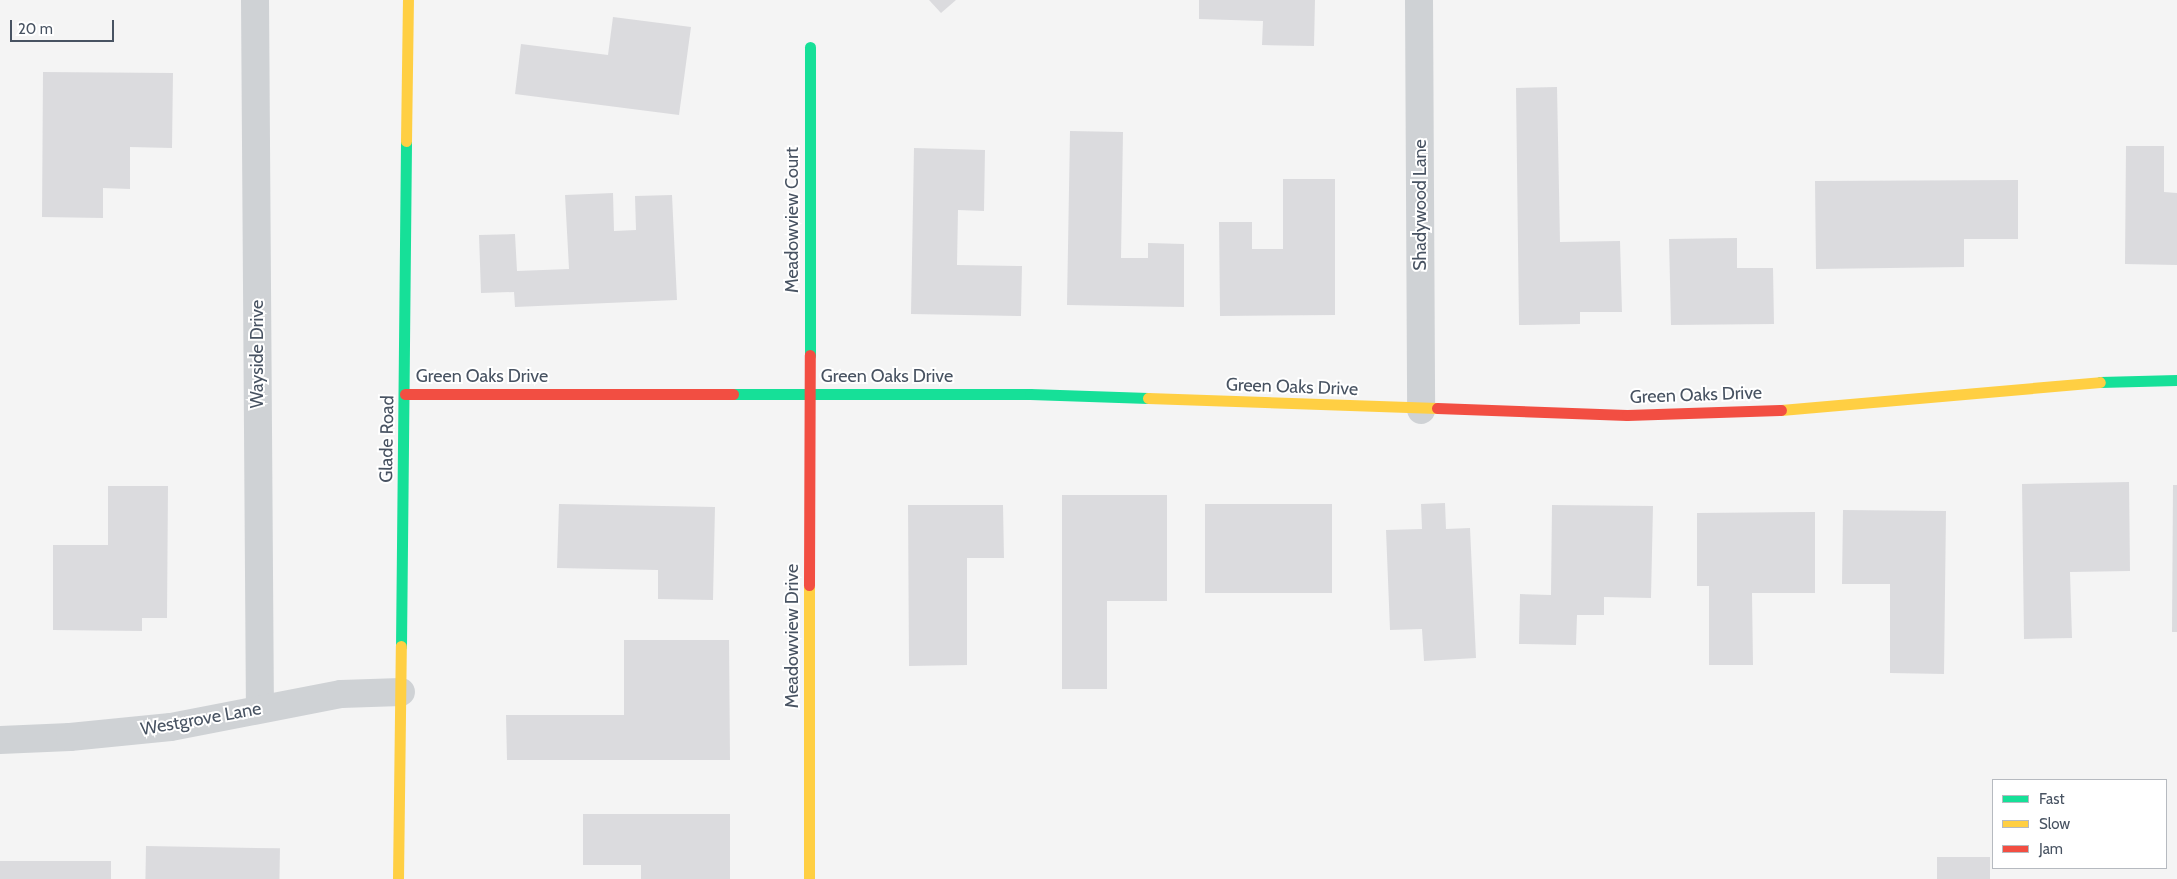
<!DOCTYPE html>
<html>
<head>
<meta charset="utf-8">
<style>
	body { margin:0 }
	#map { position:relative; width:2177px; height:879px; overflow:hidden; background:#f4f4f4; font-family:Cabin,sans-serif }
	div>[style] { position:absolute }
	[style*='--x'] { left:calc(var(--x)*1px); top:calc(var(--y)*1px); width:calc(var(--w)*1px); rotate:calc(var(--a)*1deg) }
	.building>* { inset:0; background:#dbdbde; transform-origin:0 0 }
	.street>* { height:28px; margin:-14px; padding:0 14px; transform-origin:14px; border-radius:14px; background:#cfd2d5 }
	.fast>* { height:11px; margin:-5.5px; padding:0 5.5px; transform-origin:5.5px; border-radius:5.5px; background:#16e098 }
	.slow>* { height:11px; margin:-5.5px; padding:0 5.5px; transform-origin:5.5px; border-radius:5.5px; background:#ffcf43 }
	.jam>* { height:11px; margin:-5.5px; padding:0 5.5px; transform-origin:5.5px; border-radius:5.5px; background:#f24e42 }
	span { translate:-50% -50%; white-space:nowrap; text-align:center; line-height:1.15; -webkit-text-stroke:4px #fff; paint-order:stroke }
	.street-label { font-size:18px; color:#485362 }
	.legend { position:absolute; left:1992px; top:779px; width:175px; height:90px; box-sizing:border-box; background:#fff; border:1px solid #b6bac0; margin:0; padding:6px 9px; list-style:none; font-size:15px; color:#485362 }
	.legend li { display:flex; align-items:center; gap:10px; height:25px }
	.legend b { width:25px; border:1px solid #b6bac0 }
	.scale { position:absolute; left:10px; top:20px; width:104px; height:22px; box-sizing:border-box; border:2px solid #485362; border-top:0; padding-left:6px; font-size:15px; line-height:18px; white-space:nowrap; color:#485362; -webkit-text-stroke:4px #fff; paint-order:stroke }
</style>
</head>
<body>
<div id="map">
	<div class="building">
		<i style="clip-path:polygon(929px 0,956px 0,941px 13px)"></i>
		<i style="clip-path:polygon(1199px 0,1315px 0,1314px 46px,1262px 45px,1263px 21px,1199px 19px)"></i>
		<i style="clip-path:polygon(613px 17px,691px 27px,679px 115px,515px 94px,521px 44px,608px 55px)"></i>
		<i style="clip-path:polygon(43px 72px,173px 73px,172px 148px,130px 147px,130px 189px,103px 188px,103px 218px,42px 217px)"></i>
		<i style="clip-path:polygon(1557px 87px,1560px 242px,1620px 241px,1622px 312px,1580px 312px,1580px 324px,1519px 325px,1516px 88px)"></i>
		<i style="clip-path:polygon(1070px 131px,1123px 132px,1121px 258px,1148px 258px,1148px 243px,1184px 244px,1184px 307px,1067px 305px)"></i>
		<i style="clip-path:polygon(2126px 146px,2164px 146px,2164px 192px,2177px 193px,2177px 265px,2125px 264px)"></i>
		<i style="clip-path:polygon(914px 148px,985px 150px,984px 211px,958px 210px,957px 265px,1022px 266px,1021px 316px,911px 314px)"></i>
		<i style="clip-path:polygon(1283px 179px,1335px 179px,1335px 315px,1220px 316px,1219px 222px,1252px 222px,1252px 249px,1283px 249px)"></i>
		<i style="clip-path:polygon(2018px 180px,2018px 239px,1964px 239px,1964px 267px,1816px 269px,1815px 181px)"></i>
		<i style="clip-path:polygon(613px 193px,614px 231px,636px 230px,635px 196px,672px 195px,677px 300px,515px 307px,514px 292px,481px 293px,479px 235px,515px 234px,517px 271px,569px 269px,565px 195px)"></i>
		<i style="clip-path:polygon(1737px 238px,1737px 268px,1773px 268px,1774px 324px,1671px 325px,1669px 239px)"></i>
		<i style="clip-path:polygon(2129px 482px,2130px 571px,2070px 572px,2072px 638px,2024px 639px,2022px 484px)"></i>
		<i style="clip-path:polygon(2173px 485px,2177px 485px,2177px 632px,2172px 632px)"></i>
		<i style="clip-path:polygon(108px 486px,168px 486px,167px 618px,142px 618px,142px 631px,53px 630px,53px 545px,108px 545px)"></i>
		<i style="clip-path:polygon(1062px 495px,1167px 495px,1167px 601px,1107px 601px,1107px 689px,1062px 689px)"></i>
		<i style="clip-path:polygon(1445px 503px,1446px 529px,1470px 528px,1476px 658px,1424px 661px,1422px 629px,1390px 630px,1386px 530px,1422px 529px,1421px 504px)"></i>
		<i style="clip-path:polygon(559px 504px,715px 507px,713px 600px,658px 599px,658px 570px,557px 568px)"></i>
		<i style="left:1205px;top:504px;width:127px;height:89px"></i>
		<i style="clip-path:polygon(908px 505px,1003px 505px,1004px 558px,967px 558px,967px 665px,909px 666px)"></i>
		<i style="clip-path:polygon(1552px 505px,1653px 506px,1651px 598px,1604px 597px,1604px 615px,1577px 615px,1576px 645px,1519px 644px,1520px 594px,1551px 595px)"></i>
		<i style="clip-path:polygon(1843px 510px,1946px 511px,1944px 674px,1890px 673px,1890px 584px,1842px 584px)"></i>
		<i style="clip-path:polygon(1815px 512px,1815px 593px,1752px 593px,1753px 665px,1709px 665px,1709px 586px,1697px 586px,1697px 513px)"></i>
		<i style="clip-path:polygon(624px 640px,729px 640px,730px 760px,507px 760px,506px 715px,624px 715px)"></i>
		<i style="clip-path:polygon(583px 814px,730px 814px,730px 879px,641px 879px,641px 865px,583px 865px)"></i>
		<i style="left:146px;top:846px;width:134px;height:33px;rotate:1deg"></i>
		<i style="left:1937px;top:857px;width:53px;height:22px"></i>
		<i style="left:0;top:861px;width:111px;height:18px"></i>
	</div>
	<div class="street">
		<i style="--x:255;--y:0;--w:708;--a:89.6"></i>
		<i style="--x:1419;--y:0;--w:410;--a:89.7"></i>
		<i style="--x:0;--y:740;--w:70;--a:-2.5"></i>
		<i style="--x:70;--y:737;--w:101;--a:-5.7"></i>
		<i style="--x:171;--y:727;--w:173;--a:-11"></i>
		<i style="--x:341;--y:694;--w:60;--a:-1.9"></i>
	</div>
	<div class="fast">
		<i style="--x:810;--y:355;--w:308;--a:-90"></i>
		<i style="--x:2100;--y:382;--w:77;--a:-1.5"></i>
		<i style="--x:733;--y:394;--w:297;--a:0"></i>
		<i style="--x:1030;--y:394;--w:118;--a:1.9"></i>
		<i style="--x:401;--y:646;--w:505;--a:-89.43"></i>
	</div>
	<div class="slow">
		<i style="--x:406;--y:141;--w:141;--a:-89.2"></i>
		<i style="--x:1148;--y:398;--w:289;--a:2"></i>
		<i style="--x:1781;--y:410;--w:320;--a:-5"></i>
		<i style="--x:398;--y:879;--w:233;--a:-89.3"></i>
		<i style="--x:809;--y:879;--w:294;--a:-90"></i>
	</div>
	<div class="jam">
		<i style="--x:405;--y:394;--w:328;--a:0"></i>
		<i style="--x:1437;--y:408;--w:190;--a:2.1"></i>
		<i style="--x:1627;--y:415;--w:154;--a:-1.9"></i>
		<i style="--x:809;--y:585;--w:230;--a:-89.8"></i>
	</div>
	<div class="street-label">
		<span style="left:1420px;top:205px;rotate:-90deg">Shadywood Lane</span>
		<span style="left:792px;top:220px;rotate:-90deg">Meadowview Court</span>
		<span style="left:257px;top:354px;rotate:-90deg">Wayside Drive</span>
		<span style="left:482px;top:376px">Green Oaks Drive</span>
		<span style="left:887px;top:376px">Green Oaks Drive</span>
		<span style="left:1292px;top:387px;rotate:2deg">Green Oaks Drive</span>
		<span style="left:1696px;top:395px;rotate:-2deg">Green Oaks Drive</span>
		<span style="left:387px;top:439px;rotate:-89deg">Glade Road</span>
		<span style="left:792px;top:636px;rotate:-90deg">Meadowview Drive</span>
		<span style="left:201px;top:719px;rotate:-10deg">Westgrove Lane</span>
	</div>
	<ul class="legend">
	<li><b style="height:6px;background:#16e098"></b>Fast</li>
	<li><b style="height:6px;background:#ffcf43"></b>Slow</li>
	<li><b style="height:6px;background:#f24e42"></b>Jam</li>
	</ul>
	<div class="scale">20 m</div>
</div>
</body>
</html>
